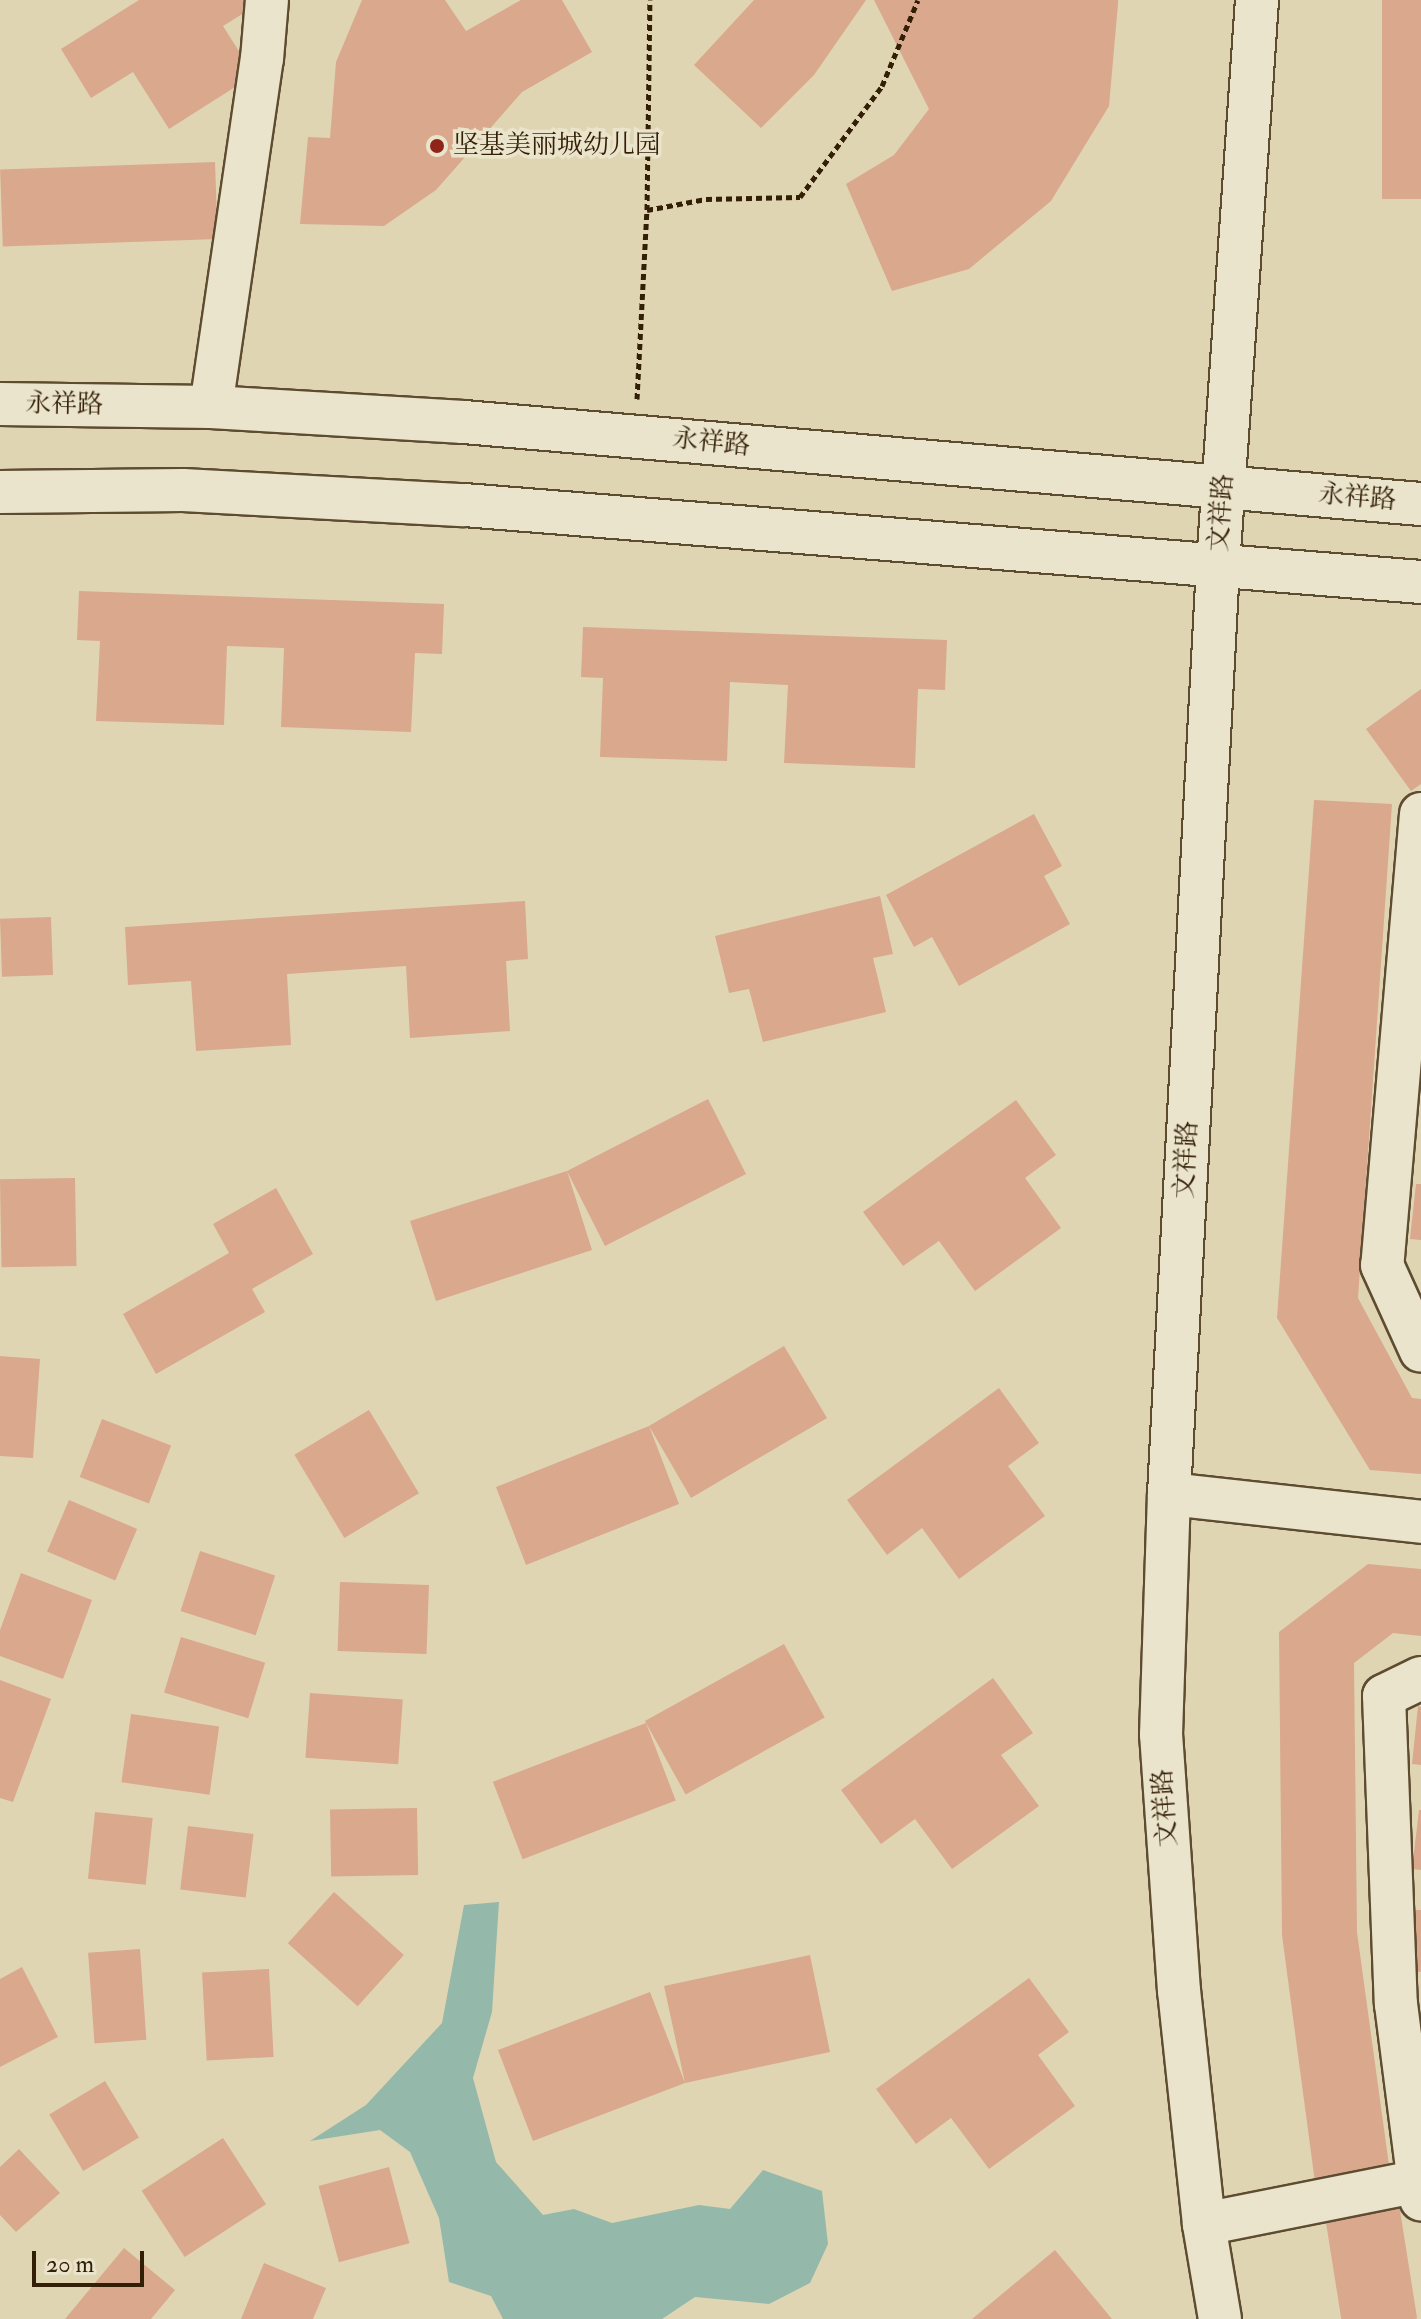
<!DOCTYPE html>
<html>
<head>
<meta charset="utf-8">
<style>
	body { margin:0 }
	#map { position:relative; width:1421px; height:2319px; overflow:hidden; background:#e0d5b2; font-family:"IM FELL Double Pica","Noto Serif SC",serif }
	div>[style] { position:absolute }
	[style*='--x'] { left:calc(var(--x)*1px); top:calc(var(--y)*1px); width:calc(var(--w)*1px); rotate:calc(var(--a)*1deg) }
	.water>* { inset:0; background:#94b9aa }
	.building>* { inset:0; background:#d9a88d; transform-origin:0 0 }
	.path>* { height:5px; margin-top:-2.5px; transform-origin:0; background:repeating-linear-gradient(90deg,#331f06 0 6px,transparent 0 10px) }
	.roads { filter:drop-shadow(2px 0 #5e4c31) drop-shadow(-2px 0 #5e4c31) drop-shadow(0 2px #5e4c31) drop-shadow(0 -2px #5e4c31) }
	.minor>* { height:42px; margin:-21px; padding:0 21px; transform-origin:21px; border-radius:21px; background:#ebe4cd }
	.dots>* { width:22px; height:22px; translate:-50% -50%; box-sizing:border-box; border:4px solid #ebe4cd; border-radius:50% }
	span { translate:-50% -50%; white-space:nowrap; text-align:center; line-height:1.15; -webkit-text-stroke:7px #ebe4cd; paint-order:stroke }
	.poi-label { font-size:26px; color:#331f06 }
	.left { translate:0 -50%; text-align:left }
	.street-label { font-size:26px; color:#331f06 }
	.scale { position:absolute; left:32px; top:2251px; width:112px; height:36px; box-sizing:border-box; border:4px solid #331f06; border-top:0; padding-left:10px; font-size:24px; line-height:28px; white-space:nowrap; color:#331f06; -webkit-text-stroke:6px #ebe4cd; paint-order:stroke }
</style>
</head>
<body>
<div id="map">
	<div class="water">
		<i style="clip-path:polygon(499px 1902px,492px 2012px,473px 2078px,496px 2162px,543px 2215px,574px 2209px,612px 2223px,699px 2205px,730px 2209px,763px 2170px,822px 2191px,828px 2244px,810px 2283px,769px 2304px,695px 2297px,662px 2319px,503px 2319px,491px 2296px,449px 2282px,439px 2218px,410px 2152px,380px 2130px,310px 2141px,366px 2105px,442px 2023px,464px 1905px)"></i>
	</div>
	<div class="building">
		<i style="clip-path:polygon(139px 0,258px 0,260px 3px,223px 26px,254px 75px,169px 129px,133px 72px,91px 98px,61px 49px)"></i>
		<i style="clip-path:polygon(362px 0,445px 0,466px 31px,521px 0,562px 0,592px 52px,522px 92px,436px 190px,384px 226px,300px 224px,308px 137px,330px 138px,336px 62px)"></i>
		<i style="clip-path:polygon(754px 0,866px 0,814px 75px,761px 128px,694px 65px)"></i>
		<i style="clip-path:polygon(874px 0,1118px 0,1118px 4px,1109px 106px,1051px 201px,969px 269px,892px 291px,846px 184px,894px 155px,929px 109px)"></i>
		<i style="left:1382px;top:0;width:39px;height:199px"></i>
		<i style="left:215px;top:162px;width:77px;height:215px;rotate:88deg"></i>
		<i style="clip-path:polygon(79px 591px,444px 604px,442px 654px,415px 653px,411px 732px,281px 727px,284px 648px,227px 646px,224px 725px,96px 721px,100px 641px,77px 640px)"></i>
		<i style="clip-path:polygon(583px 627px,947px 640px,945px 690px,918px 689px,915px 768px,784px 763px,788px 685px,730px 682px,727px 761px,600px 757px,603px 678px,581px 677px)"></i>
		<i style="clip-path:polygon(1421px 689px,1421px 784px,1411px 791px,1366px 729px)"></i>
		<i style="clip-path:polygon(1314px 800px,1392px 804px,1358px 1298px,1412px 1398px,1421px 1399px,1421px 1474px,1370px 1470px,1277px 1318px)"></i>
		<i style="clip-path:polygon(1034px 814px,1062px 866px,1044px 876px,1070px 924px,959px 986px,932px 937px,914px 947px,886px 895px)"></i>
		<i style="clip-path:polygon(880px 896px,893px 954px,873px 958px,886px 1012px,763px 1042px,749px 989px,729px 993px,715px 936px)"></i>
		<i style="clip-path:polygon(525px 901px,528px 959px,506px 961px,510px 1031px,410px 1038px,406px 966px,287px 974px,291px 1045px,196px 1051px,191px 981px,128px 985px,125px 927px)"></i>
		<i style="left:51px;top:917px;width:58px;height:51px;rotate:88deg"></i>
		<i style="clip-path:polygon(708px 1099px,746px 1174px,605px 1246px,567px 1171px,592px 1250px,436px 1301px,410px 1221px,567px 1171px)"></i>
		<i style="clip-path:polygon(1016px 1100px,1056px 1155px,1025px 1178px,1061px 1228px,975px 1291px,939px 1241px,903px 1266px,863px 1212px)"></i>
		<i style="left:75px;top:1178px;width:88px;height:75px;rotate:89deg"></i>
		<i style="clip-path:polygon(1416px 1184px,1421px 1184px,1421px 1240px,1410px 1239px)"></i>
		<i style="clip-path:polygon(276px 1188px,313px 1254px,252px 1289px,265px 1312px,156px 1374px,123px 1314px,229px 1253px,213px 1224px)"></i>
		<i style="clip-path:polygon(784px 1346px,827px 1418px,691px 1498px,649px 1426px,679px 1504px,526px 1565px,496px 1487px,649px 1426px)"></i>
		<i style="clip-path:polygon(0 1356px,40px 1359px,33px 1458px,0 1456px)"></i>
		<i style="clip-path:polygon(999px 1388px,1039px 1443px,1008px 1466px,1045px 1516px,959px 1579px,922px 1528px,887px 1555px,847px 1500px)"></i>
		<i style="left:369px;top:1410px;width:97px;height:87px;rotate:59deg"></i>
		<i style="left:102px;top:1419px;width:74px;height:62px;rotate:21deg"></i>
		<i style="left:69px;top:1500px;width:74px;height:56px;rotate:23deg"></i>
		<i style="left:200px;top:1551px;width:79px;height:63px;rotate:18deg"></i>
		<i style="clip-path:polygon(1368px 1564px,1421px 1569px,1421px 1636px,1393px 1633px,1354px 1663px,1357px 1932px,1391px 2180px,1316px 2190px,1282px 1935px,1279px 1632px)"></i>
		<i style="clip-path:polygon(21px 1573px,92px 1600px,63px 1679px,0 1656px,0 1630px)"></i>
		<i style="left:340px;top:1582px;width:89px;height:69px;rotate:2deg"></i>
		<i style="left:181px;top:1637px;width:88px;height:58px;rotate:17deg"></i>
		<i style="left:784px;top:1644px;width:84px;height:159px;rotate:61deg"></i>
		<i style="clip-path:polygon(993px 1678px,1033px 1733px,1001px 1755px,1039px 1806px,952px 1869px,915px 1819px,881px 1844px,841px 1790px)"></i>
		<i style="clip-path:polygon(0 1680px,51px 1699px,13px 1802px,0 1798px)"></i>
		<i style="left:310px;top:1693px;width:93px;height:65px;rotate:4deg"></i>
		<i style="clip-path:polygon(1418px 1706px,1421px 1707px,1421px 1765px,1412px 1764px)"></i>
		<i style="left:131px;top:1714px;width:89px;height:69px;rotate:8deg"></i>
		<i style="left:646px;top:1723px;width:83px;height:164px;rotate:69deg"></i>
		<i style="left:417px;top:1808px;width:67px;height:87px;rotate:89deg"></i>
		<i style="clip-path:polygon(1419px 1810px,1421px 1810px,1421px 1870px,1412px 1869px)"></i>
		<i style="left:95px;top:1812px;width:58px;height:67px;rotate:6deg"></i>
		<i style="left:188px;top:1826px;width:66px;height:64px;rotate:7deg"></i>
		<i style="left:334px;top:1892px;width:94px;height:69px;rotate:42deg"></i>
		<i style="clip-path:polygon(1416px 1910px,1421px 1910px,1421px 1972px,1409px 1970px)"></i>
		<i style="left:140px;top:1949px;width:91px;height:52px;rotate:86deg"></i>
		<i style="clip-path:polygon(810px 1955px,830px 2052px,685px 2083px,533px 2141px,498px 2050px,650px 1992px,685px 2083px,664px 1986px)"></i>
		<i style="clip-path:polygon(22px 1967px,58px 2037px,0 2067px,0 1979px)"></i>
		<i style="left:269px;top:1969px;width:88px;height:67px;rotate:87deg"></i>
		<i style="clip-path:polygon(1029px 1978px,1069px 2032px,1038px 2055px,1075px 2106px,989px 2169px,951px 2118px,916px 2144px,876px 2089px)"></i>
		<i style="left:105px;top:2081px;width:66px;height:65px;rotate:59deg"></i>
		<i style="left:223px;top:2138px;width:79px;height:97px;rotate:57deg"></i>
		<i style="clip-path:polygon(19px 2149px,60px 2193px,16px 2232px,0 2215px,0 2167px)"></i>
		<i style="left:389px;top:2167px;width:79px;height:73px;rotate:75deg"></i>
		<i style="left:1399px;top:2204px;width:116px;height:75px;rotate:81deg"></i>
		<i style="clip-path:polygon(124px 2248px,175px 2290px,151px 2319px,65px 2319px)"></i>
		<i style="clip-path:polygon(1055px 2250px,1112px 2319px,972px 2319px)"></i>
		<i style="clip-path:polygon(264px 2263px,326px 2288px,313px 2319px,241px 2319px)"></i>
	</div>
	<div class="path">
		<i style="--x:647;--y:210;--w:60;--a:-10.6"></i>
		<i style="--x:706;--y:199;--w:94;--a:-1.2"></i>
		<i style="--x:800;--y:197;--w:138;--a:-53.5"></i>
		<i style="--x:882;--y:86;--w:93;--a:-67.3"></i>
		<i style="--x:637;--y:399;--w:189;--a:-87"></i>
		<i style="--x:647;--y:210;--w:210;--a:-89.2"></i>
	</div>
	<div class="roads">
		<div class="minor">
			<i style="--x:0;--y:404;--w:211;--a:0.8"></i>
			<i style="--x:211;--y:407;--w:253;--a:3.4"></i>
			<i style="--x:464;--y:422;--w:961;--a:4.9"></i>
			<i style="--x:211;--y:407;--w:352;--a:-81.7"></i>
			<i style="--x:262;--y:59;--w:59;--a:-85.2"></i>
			<i style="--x:0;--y:492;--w:183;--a:-0.6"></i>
			<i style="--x:183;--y:490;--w:281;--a:3.1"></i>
			<i style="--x:464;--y:505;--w:960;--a:4.6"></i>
			<i style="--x:1421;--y:814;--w:453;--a:94.9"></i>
			<i style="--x:1382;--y:1265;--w:94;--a:65.6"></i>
			<i style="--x:1169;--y:1494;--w:254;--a:6.3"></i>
			<i style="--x:1421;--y:1678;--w:41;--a:154.1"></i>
			<i style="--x:1384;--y:1696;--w:308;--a:87.8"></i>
			<i style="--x:1396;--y:2004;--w:197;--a:82.7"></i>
			<i style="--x:1204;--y:2224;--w:219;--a:-11.3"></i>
			<i style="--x:1220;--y:2319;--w:96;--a:-99.6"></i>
			<i style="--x:1204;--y:2224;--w:234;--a:-96.1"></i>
			<i style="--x:1179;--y:1991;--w:257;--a:-94"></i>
			<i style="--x:1161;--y:1735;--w:241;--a:-88.1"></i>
			<i style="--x:1169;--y:1494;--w:930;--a:-86.98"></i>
			<i style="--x:1218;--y:565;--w:566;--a:-86.05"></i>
		</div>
	</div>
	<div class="dots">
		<i style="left:437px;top:146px;background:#8f2418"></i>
	</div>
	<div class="poi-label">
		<span class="left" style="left:453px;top:146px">坚基美丽城幼儿园</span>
	</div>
	<div class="street-label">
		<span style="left:64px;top:405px;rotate:1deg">永祥路</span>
		<span style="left:711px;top:443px;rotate:6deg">永祥路</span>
		<span style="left:1357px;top:498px;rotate:5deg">永祥路</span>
		<span style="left:1222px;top:513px;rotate:-86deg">文祥路</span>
		<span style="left:1187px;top:1160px;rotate:-87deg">文祥路</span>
		<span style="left:1166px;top:1808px;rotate:-94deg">文祥路</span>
	</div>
	<div class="scale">20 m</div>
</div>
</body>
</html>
